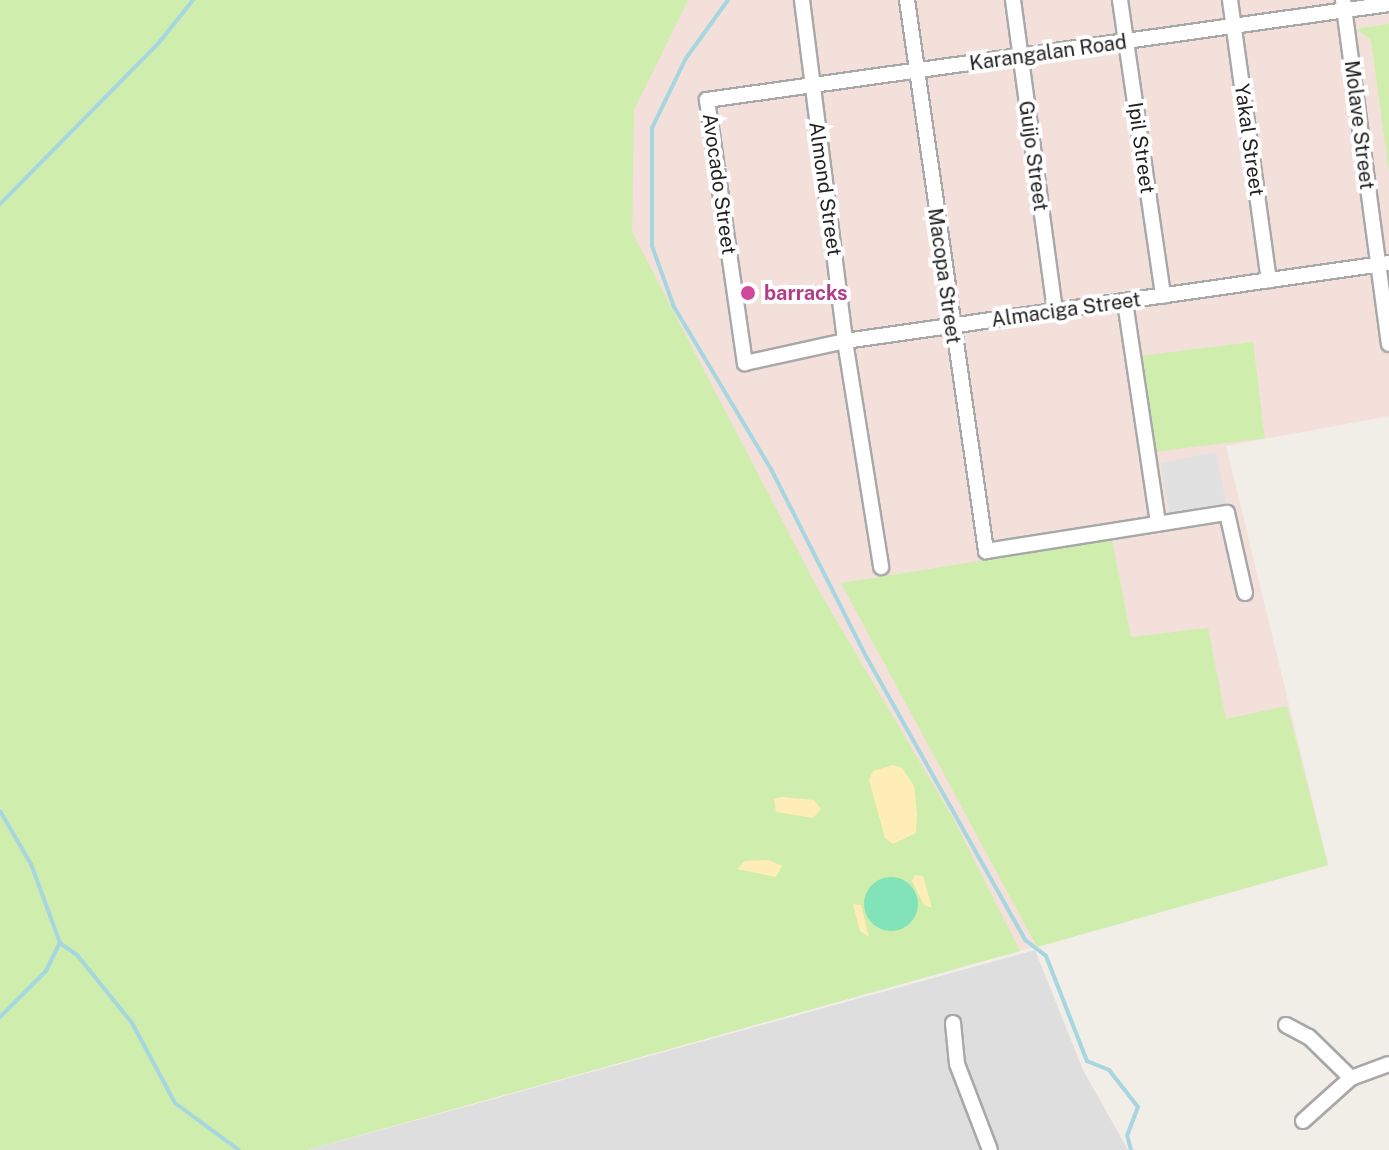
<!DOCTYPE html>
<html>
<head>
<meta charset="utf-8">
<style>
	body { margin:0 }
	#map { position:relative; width:1389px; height:1150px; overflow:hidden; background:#f1ede7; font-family:"Public Sans",sans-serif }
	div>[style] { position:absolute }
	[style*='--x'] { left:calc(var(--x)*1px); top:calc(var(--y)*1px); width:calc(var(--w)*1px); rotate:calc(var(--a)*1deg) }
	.residential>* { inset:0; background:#dfdede }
	.military>* { inset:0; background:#f3e0da }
	.grass>* { inset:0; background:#cfedac; transform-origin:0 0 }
	.sand>* { inset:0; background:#ffedb7 }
	.pitch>* { inset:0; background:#82e3b9 }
	.round { border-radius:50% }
	.parking>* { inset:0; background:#e1e1e1; transform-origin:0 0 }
	.stream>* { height:4px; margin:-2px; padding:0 2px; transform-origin:2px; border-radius:2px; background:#a6d6e0 }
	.roads { filter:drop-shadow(2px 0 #a8a8a8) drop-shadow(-2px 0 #a8a8a8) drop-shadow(0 2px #a8a8a8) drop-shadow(0 -2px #a8a8a8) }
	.minor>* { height:14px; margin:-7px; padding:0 7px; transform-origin:7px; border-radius:7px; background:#fff }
	.dots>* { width:22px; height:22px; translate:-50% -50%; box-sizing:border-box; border:4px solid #fff; border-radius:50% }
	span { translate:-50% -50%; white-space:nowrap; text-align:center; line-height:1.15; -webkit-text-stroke:8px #fff; paint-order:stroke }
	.street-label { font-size:20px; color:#212121 }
	.hotel-label { font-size:20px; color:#b23c85; font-weight:700 }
	.left { translate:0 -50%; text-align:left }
</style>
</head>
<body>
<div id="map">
	<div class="residential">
		<i style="clip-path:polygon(1035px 950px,1083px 1070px,1128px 1150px,308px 1150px)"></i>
	</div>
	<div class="military">
		<i style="clip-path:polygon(0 0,1389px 0,1389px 416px,1226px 446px,1328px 865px,307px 1150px,0 1150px)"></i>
	</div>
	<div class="grass">
		<i style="clip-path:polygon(0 0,688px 0,634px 110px,632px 232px,819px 591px,954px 820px,1020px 951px,307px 1150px,0 1150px)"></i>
		<i style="clip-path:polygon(1389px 24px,1389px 172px,1371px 40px,1356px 29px)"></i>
		<i style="left:1253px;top:342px;width:97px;height:111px;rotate:83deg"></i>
		<i style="clip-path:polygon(1112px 540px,1131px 637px,1208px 628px,1226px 719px,1287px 706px,1328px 865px,1037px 947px,841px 583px)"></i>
	</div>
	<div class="sand">
		<i style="clip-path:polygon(893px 765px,902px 768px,914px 786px,917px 814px,916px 833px,893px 844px,885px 838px,869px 780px,873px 771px)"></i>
		<i style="clip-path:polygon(781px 797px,814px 800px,821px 809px,813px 818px,776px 812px,774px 799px)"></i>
		<i style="clip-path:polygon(769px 860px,782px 866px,776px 877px,737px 869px,745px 861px)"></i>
		<i style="clip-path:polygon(915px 875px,923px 876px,932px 908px,924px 905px,912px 881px)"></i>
		<i style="clip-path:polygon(853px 904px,861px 905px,869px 937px,860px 931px)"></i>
	</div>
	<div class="pitch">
		<i class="round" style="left:864px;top:877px;width:54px;height:54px"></i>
	</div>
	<div class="parking">
		<i style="left:1216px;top:452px;width:54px;height:57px;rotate:79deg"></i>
	</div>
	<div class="stream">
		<i style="--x:728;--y:0;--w:72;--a:125.9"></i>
		<i style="--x:686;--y:58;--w:78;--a:115.9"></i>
		<i style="--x:652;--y:128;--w:118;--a:90"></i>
		<i style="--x:652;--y:246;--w:65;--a:70.2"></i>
		<i style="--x:674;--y:307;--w:189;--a:59.1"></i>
		<i style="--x:771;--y:469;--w:212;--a:63.1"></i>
		<i style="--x:867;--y:658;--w:323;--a:60.7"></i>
		<i style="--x:1025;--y:940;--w:26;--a:37"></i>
		<i style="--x:1046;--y:956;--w:113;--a:68.7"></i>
		<i style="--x:1087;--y:1061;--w:24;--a:22"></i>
		<i style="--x:1109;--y:1070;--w:47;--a:51.9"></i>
		<i style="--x:1138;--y:1107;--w:30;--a:111"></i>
		<i style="--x:1127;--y:1135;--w:16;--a:75"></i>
		<i style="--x:0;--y:204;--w:223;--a:-45.4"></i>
		<i style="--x:157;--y:45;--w:58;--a:-51.3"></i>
		<i style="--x:0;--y:811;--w:61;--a:59.7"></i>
		<i style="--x:31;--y:864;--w:84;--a:69.8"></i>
		<i style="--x:60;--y:943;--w:21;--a:35"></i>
		<i style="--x:77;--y:955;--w:87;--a:51"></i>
		<i style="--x:132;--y:1023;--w:91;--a:61.7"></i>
		<i style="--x:175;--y:1103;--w:79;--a:36.3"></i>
		<i style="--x:0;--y:1017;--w:65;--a:-45"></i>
		<i style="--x:46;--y:971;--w:30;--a:-64"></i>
	</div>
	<div class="roads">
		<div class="minor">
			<i style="--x:802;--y:0;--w:344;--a:82.8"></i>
			<i style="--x:845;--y:341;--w:229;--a:80.9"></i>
			<i style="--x:907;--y:0;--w:557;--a:81.84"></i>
			<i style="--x:986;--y:551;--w:244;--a:-9"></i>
			<i style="--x:1227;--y:513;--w:82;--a:77.3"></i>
			<i style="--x:1013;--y:0;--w:315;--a:82.3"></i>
			<i style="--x:1120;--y:0;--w:299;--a:81.7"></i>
			<i style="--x:1230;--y:0;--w:283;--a:82.1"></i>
			<i style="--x:1343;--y:0;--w:347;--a:82.4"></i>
			<i style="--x:1389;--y:4;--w:689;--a:171.99"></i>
			<i style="--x:707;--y:100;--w:266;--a:81.8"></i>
			<i style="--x:745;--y:363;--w:102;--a:-12.4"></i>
			<i style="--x:845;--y:341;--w:550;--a:-8.16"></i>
			<i style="--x:1125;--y:302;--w:224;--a:81.5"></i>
			<i style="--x:953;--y:1023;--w:41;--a:84.4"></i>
			<i style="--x:957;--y:1064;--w:92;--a:69"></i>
			<i style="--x:1286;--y:1025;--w:26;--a:28"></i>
			<i style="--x:1309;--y:1037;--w:59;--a:44.3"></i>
			<i style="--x:1351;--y:1078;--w:40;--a:-20.2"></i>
			<i style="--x:1303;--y:1121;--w:64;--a:-41.9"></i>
		</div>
	</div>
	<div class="dots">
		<i style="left:748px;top:293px;background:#d1479c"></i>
	</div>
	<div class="street-label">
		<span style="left:1048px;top:53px;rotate:-8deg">Karangalan Road</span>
		<span style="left:1359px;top:125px;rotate:83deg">Molave Street</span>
		<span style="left:1249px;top:140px;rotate:82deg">Yakal Street</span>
		<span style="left:1141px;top:148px;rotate:82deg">Ipil Street</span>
		<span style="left:1033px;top:156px;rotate:82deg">Guijo Street</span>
		<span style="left:719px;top:184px;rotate:82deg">Avocado Street</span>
		<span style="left:825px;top:189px;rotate:82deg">Almond Street</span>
		<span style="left:944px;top:276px;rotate:82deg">Macopa Street</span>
		<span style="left:1066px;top:310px;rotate:-8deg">Almaciga Street</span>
	</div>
	<div class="hotel-label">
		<span class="left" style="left:764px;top:293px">barracks</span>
	</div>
</div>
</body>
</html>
